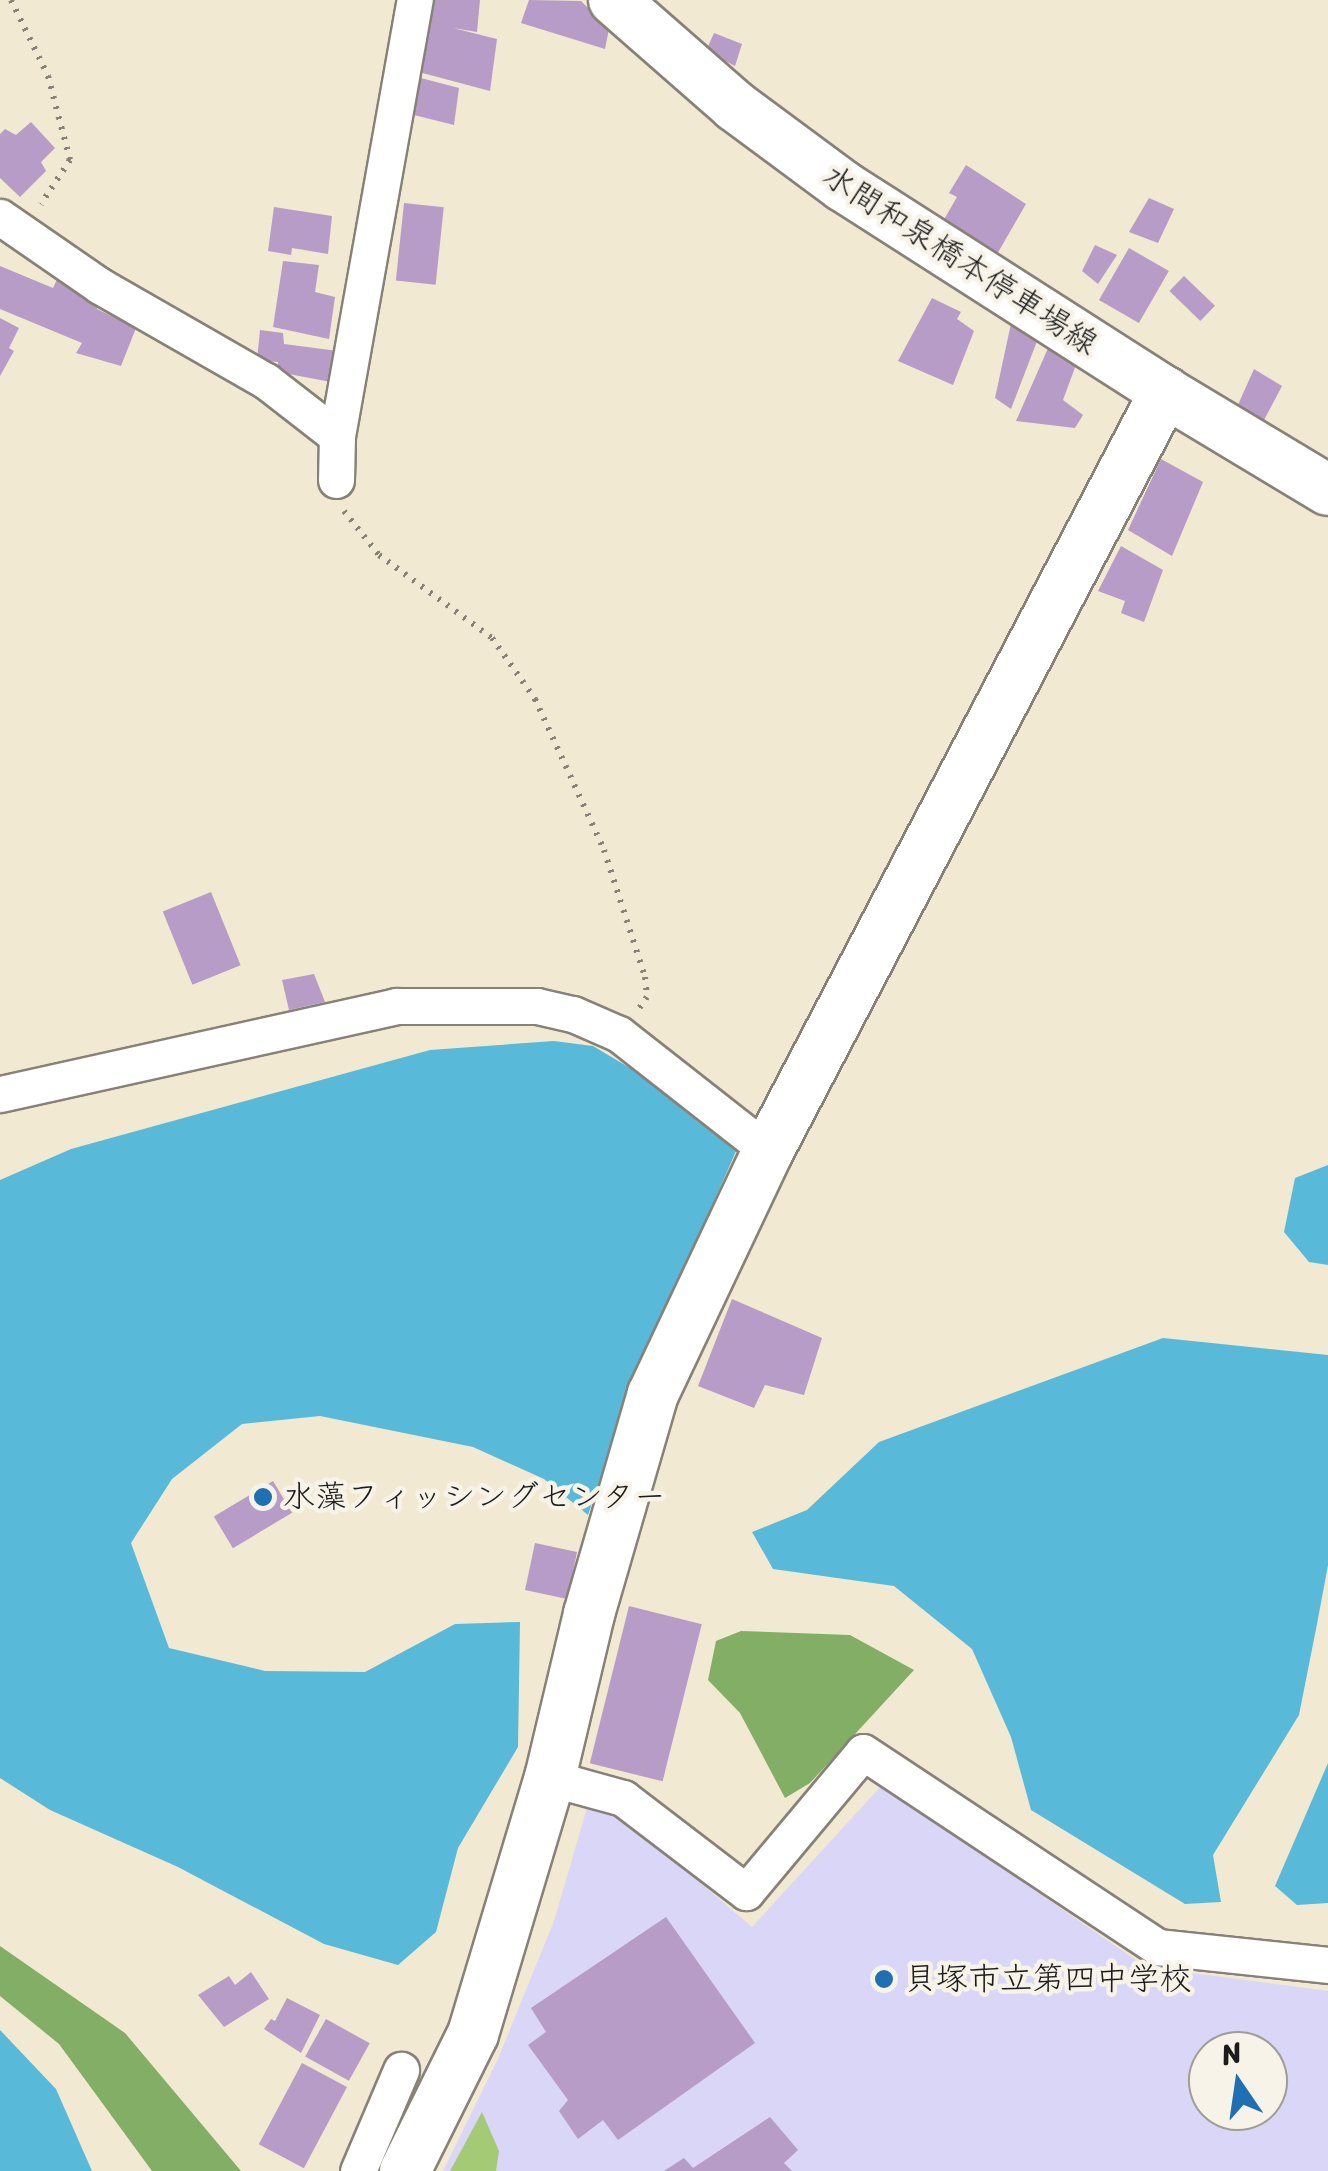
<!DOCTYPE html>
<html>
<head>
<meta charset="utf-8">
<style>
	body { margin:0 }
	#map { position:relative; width:1328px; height:2171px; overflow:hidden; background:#f2e9d3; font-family:Sriracha,"Klee One",sans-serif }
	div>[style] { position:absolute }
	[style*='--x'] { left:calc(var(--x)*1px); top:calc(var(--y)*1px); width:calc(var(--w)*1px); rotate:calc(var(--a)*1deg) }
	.built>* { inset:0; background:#d9d6f7 }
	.green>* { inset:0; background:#a4ca75 }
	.forest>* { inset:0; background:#83ae66 }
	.water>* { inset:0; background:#59b9d8 }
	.building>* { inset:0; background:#b69cc6; transform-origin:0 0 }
	.path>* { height:6px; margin-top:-3px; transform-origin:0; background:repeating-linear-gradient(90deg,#878278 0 2.5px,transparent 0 10.5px) }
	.roads { filter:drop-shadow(2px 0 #878278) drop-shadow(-2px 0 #878278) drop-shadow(0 2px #878278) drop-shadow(0 -2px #878278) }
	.street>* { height:35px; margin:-17.5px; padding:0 17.5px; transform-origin:17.5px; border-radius:17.5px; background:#fff }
	.secondary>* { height:50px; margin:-25px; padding:0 25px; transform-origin:25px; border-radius:25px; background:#fff }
	.dots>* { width:28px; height:28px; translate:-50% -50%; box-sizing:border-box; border:5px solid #f7f3e8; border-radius:50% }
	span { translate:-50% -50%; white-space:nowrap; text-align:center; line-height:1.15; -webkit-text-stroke:9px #f7f3e8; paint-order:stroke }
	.street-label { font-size:32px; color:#1c1c1c }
	.poi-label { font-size:32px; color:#1c1c1c }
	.left { translate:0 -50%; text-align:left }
	.north { position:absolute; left:1188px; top:2031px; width:100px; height:100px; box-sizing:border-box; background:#f7f3e8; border:2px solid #9f9d96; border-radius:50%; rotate:347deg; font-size:28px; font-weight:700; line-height:40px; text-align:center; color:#1c1c1c }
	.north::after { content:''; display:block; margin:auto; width:35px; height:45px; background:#1f6fb2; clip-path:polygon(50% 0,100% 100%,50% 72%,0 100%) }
</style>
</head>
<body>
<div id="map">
	<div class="built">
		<i style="clip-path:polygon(evenodd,882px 1785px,1146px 1967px,1328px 1991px,1328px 2171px,443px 2171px,498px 2059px,554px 1921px,589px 1801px,618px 1812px,752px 1927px,882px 1785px,1208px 2051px,1268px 2051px,1268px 2111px,1208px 2111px,1208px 2051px)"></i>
	</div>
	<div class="green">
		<i style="clip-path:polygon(482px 2112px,499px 2151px,496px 2171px,450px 2171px)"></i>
	</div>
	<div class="forest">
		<i style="clip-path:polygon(741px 1631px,850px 1635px,914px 1670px,810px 1783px,785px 1798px,740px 1713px,708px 1680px,716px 1641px)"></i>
		<i style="clip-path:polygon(0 1946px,125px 2033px,241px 2171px,152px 2171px,59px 2044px,0 1996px)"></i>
	</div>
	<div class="water">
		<i style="clip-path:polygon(554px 1041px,593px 1046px,652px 1081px,737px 1149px,627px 1398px,588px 1515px,544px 1479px,473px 1447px,320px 1416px,242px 1424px,172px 1479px,131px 1543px,169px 1648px,265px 1671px,365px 1672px,455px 1624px,520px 1622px,518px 1747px,458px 1848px,436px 1932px,398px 1965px,324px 1944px,178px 1867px,50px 1810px,0 1778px,0 1180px,71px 1149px,430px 1050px)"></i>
		<i style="clip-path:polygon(1328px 1165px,1328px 1265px,1309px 1262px,1284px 1232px,1295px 1178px)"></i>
		<i style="clip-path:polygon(1163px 1338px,1328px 1355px,1328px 1565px,1317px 1624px,1299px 1715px,1213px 1855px,1221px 1902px,1185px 1904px,1031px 1810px,1011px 1737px,972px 1649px,894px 1586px,773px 1569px,752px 1532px,807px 1510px,879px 1442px)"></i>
		<i style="clip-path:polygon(1328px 1763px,1328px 1903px,1297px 1905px,1275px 1886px)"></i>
		<i style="clip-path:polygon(0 2030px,56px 2089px,92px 2171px,0 2171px)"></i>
	</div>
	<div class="building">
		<i style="clip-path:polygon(433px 0,480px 0,477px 32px,453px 28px,497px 39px,490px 91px,415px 71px,423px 20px,429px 22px)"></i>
		<i style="clip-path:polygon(529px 0,581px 1px,609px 29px,605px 49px,521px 23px)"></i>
		<i style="clip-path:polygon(714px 33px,742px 44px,735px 66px,706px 51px)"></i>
		<i style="clip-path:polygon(417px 77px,459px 88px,454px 125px,410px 114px)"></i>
		<i style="clip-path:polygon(31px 122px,55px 148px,41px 162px,46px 171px,20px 197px,0 178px,0 134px,5px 129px,16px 135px)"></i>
		<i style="clip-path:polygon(966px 165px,1026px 204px,996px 256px,942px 223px,957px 197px,949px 193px)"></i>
		<i style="clip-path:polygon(1149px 198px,1174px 209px,1158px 243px,1129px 232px)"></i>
		<i style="left:404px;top:203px;width:40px;height:78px;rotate:6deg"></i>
		<i style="clip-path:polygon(274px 207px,332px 216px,328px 254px,292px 248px,291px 255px,268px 251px)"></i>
		<i style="clip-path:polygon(1095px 245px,1117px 255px,1098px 284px,1082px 271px)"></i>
		<i style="left:1129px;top:248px;width:46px;height:60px;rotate:30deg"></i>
		<i style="clip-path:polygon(283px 261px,319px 265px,315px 292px,335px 297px,329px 339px,273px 327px)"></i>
		<i style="clip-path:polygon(0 266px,53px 288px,59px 275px,102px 295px,97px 309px,136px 328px,121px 366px,76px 353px,82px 343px,0 309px)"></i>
		<i style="left:1184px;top:276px;width:43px;height:21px;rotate:44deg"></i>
		<i style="clip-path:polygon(932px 298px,961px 312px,957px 319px,974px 331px,953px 385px,898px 361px)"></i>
		<i style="clip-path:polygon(0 318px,19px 328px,9px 348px,14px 351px,0 376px)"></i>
		<i style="clip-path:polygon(1012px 319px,1039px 336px,1011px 409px,995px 398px)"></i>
		<i style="clip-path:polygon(260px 330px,283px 333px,284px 344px,338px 351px,331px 382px,278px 372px,278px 362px,257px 360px)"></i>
		<i style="clip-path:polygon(1049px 346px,1077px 362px,1063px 400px,1083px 415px,1075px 428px,1016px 421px)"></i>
		<i style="clip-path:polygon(1254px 369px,1282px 386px,1263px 422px,1237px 407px)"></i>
		<i style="clip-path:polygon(1161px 459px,1203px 482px,1172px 556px,1128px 530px)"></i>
		<i style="clip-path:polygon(1121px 546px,1163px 570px,1144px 622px,1121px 613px,1125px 601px,1098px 591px)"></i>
		<i style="left:211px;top:892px;width:79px;height:52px;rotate:68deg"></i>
		<i style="clip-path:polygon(314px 974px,325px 1002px,289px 1010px,282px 980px)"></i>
		<i style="clip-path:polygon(732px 1299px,822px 1338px,804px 1395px,765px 1385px,754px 1408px,698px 1386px)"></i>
		<i style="left:273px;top:1481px;width:37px;height:69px;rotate:59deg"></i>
		<i style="left:535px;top:1543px;width:43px;height:48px;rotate:12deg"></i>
		<i style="left:629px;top:1606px;width:75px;height:162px;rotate:14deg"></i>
		<i style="clip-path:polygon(666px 1917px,755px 2043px,618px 2140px,603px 2120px,578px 2139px,559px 2111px,568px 2100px,528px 2045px,546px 2032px,531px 2008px)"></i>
		<i style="clip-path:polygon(251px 1972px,269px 1999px,224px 2027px,198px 1995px,229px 1976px,235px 1985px)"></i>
		<i style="clip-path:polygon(287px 1998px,320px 2015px,301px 2053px,264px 2029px,271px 2019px,275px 2021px)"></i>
		<i style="left:326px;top:2019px;width:50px;height:43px;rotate:29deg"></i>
		<i style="left:302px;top:2063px;width:51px;height:92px;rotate:28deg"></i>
		<i style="clip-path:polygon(770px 2117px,798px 2150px,784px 2163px,792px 2171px,664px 2171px,684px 2158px,693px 2168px)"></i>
	</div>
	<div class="path">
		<i style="--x:11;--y:0;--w:85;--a:64"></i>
		<i style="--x:48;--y:76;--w:87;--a:75.3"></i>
		<i style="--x:70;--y:160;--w:53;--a:123.4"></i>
		<i style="--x:344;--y:511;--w:56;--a:51.5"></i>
		<i style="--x:379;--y:555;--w:140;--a:36.3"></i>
		<i style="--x:492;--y:638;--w:75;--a:54.8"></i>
		<i style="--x:535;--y:699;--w:166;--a:65.4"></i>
		<i style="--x:604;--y:850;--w:133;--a:72.1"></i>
		<i style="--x:645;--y:977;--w:20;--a:84"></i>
		<i style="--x:647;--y:997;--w:16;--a:125"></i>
	</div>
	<div class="roads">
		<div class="street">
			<i style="--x:0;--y:217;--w:121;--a:34.6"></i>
			<i style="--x:100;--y:286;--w:191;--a:29.8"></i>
			<i style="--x:266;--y:381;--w:90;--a:37.8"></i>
			<i style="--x:336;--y:480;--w:44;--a:-88.7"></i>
			<i style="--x:337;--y:436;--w:443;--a:-79.9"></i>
			<i style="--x:0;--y:1094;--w:406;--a:-12.5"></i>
			<i style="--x:396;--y:1006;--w:141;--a:0"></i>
			<i style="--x:537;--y:1006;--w:37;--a:13"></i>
			<i style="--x:573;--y:1014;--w:50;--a:23.5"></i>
			<i style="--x:619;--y:1034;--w:189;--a:38.1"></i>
			<i style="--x:550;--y:1778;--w:76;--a:15.3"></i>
			<i style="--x:623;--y:1798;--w:155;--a:37.4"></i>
			<i style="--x:746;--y:1892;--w:182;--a:-50.1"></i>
			<i style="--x:863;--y:1752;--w:354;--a:33.5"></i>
			<i style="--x:1158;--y:1947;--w:171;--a:6"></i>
			<i style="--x:358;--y:2171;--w:110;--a:-66.9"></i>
		</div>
		<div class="secondary">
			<i style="--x:614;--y:0;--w:161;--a:41.2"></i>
			<i style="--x:735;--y:106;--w:134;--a:36.5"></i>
			<i style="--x:843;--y:186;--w:382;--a:32.6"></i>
			<i style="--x:1165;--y:392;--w:190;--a:31"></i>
			<i style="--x:405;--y:2171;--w:153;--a:-63.6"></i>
			<i style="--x:473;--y:2034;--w:267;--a:-73.3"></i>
			<i style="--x:550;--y:1778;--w:169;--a:-76.6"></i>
			<i style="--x:589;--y:1614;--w:229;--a:-73.8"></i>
			<i style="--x:653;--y:1394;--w:269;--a:-64.7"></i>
			<i style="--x:768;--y:1151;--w:857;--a:-62.39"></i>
		</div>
	</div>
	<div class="dots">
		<i style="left:263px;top:1497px;background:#1f6fb2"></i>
		<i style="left:884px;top:1979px;background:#1f6fb2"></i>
	</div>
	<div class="street-label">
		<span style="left:960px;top:260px;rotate:33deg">水間和泉橋本停車場線</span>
	</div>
	<div class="poi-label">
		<span class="left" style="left:283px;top:1497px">水藻フィッシングセンター</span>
		<span class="left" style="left:904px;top:1979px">貝塚市立第四中学校</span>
	</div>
	<div class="north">N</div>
</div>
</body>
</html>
